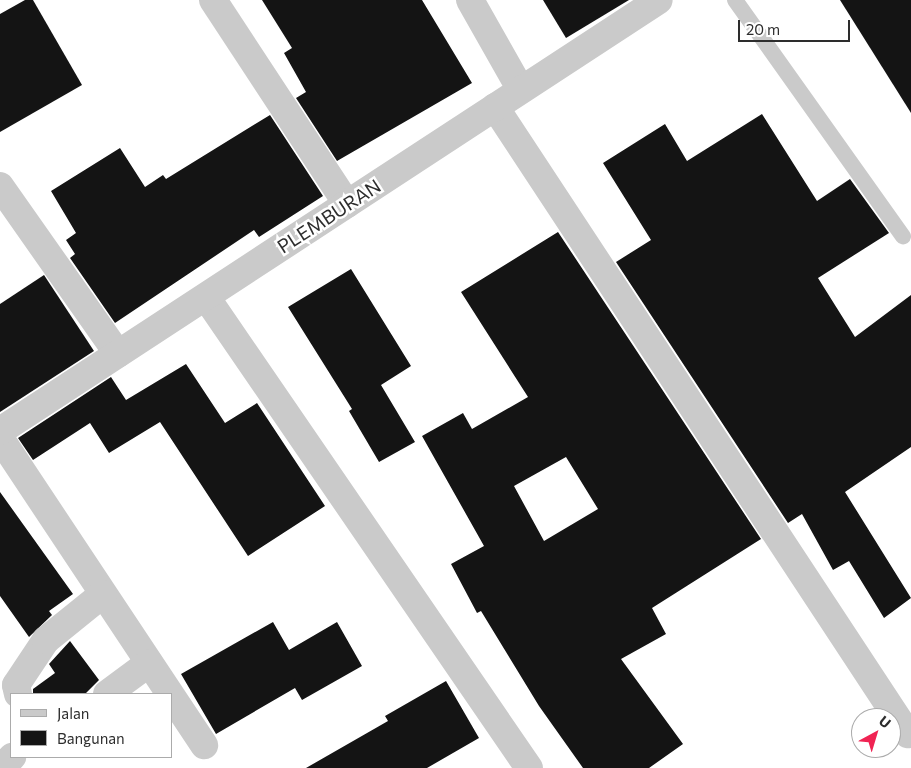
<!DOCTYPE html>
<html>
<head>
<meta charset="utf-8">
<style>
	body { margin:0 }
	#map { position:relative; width:911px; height:768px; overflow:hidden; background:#fff; font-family:Commissioner,sans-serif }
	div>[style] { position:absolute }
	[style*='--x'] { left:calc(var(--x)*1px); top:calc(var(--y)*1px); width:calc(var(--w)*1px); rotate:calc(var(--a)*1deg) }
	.building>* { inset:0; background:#141414 }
	.service>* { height:16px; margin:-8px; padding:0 8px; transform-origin:8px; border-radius:8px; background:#cacaca }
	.minor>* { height:28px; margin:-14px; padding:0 14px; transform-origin:14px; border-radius:14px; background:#cacaca }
	.tertiary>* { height:28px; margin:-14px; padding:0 14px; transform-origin:14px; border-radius:14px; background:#cacaca }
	span { translate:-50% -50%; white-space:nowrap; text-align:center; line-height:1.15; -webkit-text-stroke:5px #fff; paint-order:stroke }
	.street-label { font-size:19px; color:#2d2d2d }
	.legend { position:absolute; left:10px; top:693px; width:162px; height:65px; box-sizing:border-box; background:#fff; border:1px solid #ababab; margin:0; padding:6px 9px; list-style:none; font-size:15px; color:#2d2d2d }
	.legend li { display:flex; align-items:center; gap:10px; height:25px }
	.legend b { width:25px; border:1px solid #ababab }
	.north { position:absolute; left:851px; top:708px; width:50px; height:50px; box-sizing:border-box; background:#fff; border:1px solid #ababab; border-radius:50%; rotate:39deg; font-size:14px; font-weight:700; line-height:20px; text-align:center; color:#2d2d2d }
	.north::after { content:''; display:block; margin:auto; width:18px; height:22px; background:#f02353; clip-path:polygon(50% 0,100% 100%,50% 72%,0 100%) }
	.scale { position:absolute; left:738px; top:20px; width:112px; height:22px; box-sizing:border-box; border:2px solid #2d2d2d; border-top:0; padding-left:6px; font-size:15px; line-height:18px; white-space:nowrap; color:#2d2d2d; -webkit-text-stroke:4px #fff; paint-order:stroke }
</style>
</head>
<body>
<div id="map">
	<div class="building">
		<i style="clip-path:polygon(25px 0,33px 0,82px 85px,0 132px,0 14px)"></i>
		<i style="clip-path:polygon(262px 0,422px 0,472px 83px,337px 161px,296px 98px,306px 92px,284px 53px,292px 48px)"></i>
		<i style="clip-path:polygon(543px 0,629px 0,566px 38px)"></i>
		<i style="clip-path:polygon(840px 0,911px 0,911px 113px)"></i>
		<i style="clip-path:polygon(762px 114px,817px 201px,850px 179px,889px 233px,818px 278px,855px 337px,911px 295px,911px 447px,845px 492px,911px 598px,884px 618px,849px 561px,833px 570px,802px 514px,788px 523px,616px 262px,651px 240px,603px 163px,665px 124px,687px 161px)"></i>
		<i style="clip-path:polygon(270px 115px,323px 196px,259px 237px,254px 230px,115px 323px,70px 258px,75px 254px,66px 240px,76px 233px,51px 191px,120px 148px,145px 187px,163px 175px,166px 179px)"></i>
		<i style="clip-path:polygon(evenodd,558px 232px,761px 539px,652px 608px,666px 634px,621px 659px,683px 744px,649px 768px,583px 768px,539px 706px,481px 611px,477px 613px,451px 564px,484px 546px,422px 436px,463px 413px,472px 429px,528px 397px,461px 292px,558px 232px,566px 457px,598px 509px,544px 541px,514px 486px,566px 457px)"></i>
		<i style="clip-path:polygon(351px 269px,411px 366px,381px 385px,415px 442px,379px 462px,349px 411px,352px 409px,288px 307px)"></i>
		<i style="clip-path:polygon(44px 275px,94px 351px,0 412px,0 304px)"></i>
		<i style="clip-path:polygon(186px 364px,225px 423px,257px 403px,325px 506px,248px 556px,160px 422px,109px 453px,90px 423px,33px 460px,18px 438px,111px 377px,126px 400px)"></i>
		<i style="clip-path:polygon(0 492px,73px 594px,49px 611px,52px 615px,29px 637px,0 596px)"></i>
		<i style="clip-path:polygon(273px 622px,289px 650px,337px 622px,362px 666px,302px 700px,295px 688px,216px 734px,181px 674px)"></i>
		<i style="clip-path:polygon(70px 641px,99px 680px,85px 694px,33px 694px,33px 689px,55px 673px,49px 664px)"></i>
		<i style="clip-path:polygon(446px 681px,479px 738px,427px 768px,306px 768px,388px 721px,385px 716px)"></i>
	</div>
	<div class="service">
		<i style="--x:735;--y:0;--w:290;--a:54.6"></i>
	</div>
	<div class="minor">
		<i style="--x:213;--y:0;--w:244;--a:56.7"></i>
		<i style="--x:470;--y:0;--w:103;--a:60.5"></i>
		<i style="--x:495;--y:107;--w:751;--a:56.63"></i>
		<i style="--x:0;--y:186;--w:205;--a:54.9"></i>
		<i style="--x:206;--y:297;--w:571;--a:55.56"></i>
		<i style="--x:0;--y:438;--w:369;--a:56.4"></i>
		<i style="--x:18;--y:694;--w:9;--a:-103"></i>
		<i style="--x:16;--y:685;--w:54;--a:-56.3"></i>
		<i style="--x:46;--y:640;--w:73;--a:-38.9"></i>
		<i style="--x:107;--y:694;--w:52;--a:-36.4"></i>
		<i style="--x:1;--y:768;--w:16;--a:-45"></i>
	</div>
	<div class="tertiary">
		<i style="--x:0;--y:431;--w:787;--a:-33.19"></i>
	</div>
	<div class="street-label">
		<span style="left:329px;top:216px;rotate:-33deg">PLEMBURAN</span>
	</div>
	<ul class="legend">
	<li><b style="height:6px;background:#cacaca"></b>Jalan</li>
	<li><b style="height:14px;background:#141414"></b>Bangunan</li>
	</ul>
	<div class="north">U</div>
	<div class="scale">20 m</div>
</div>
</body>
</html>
